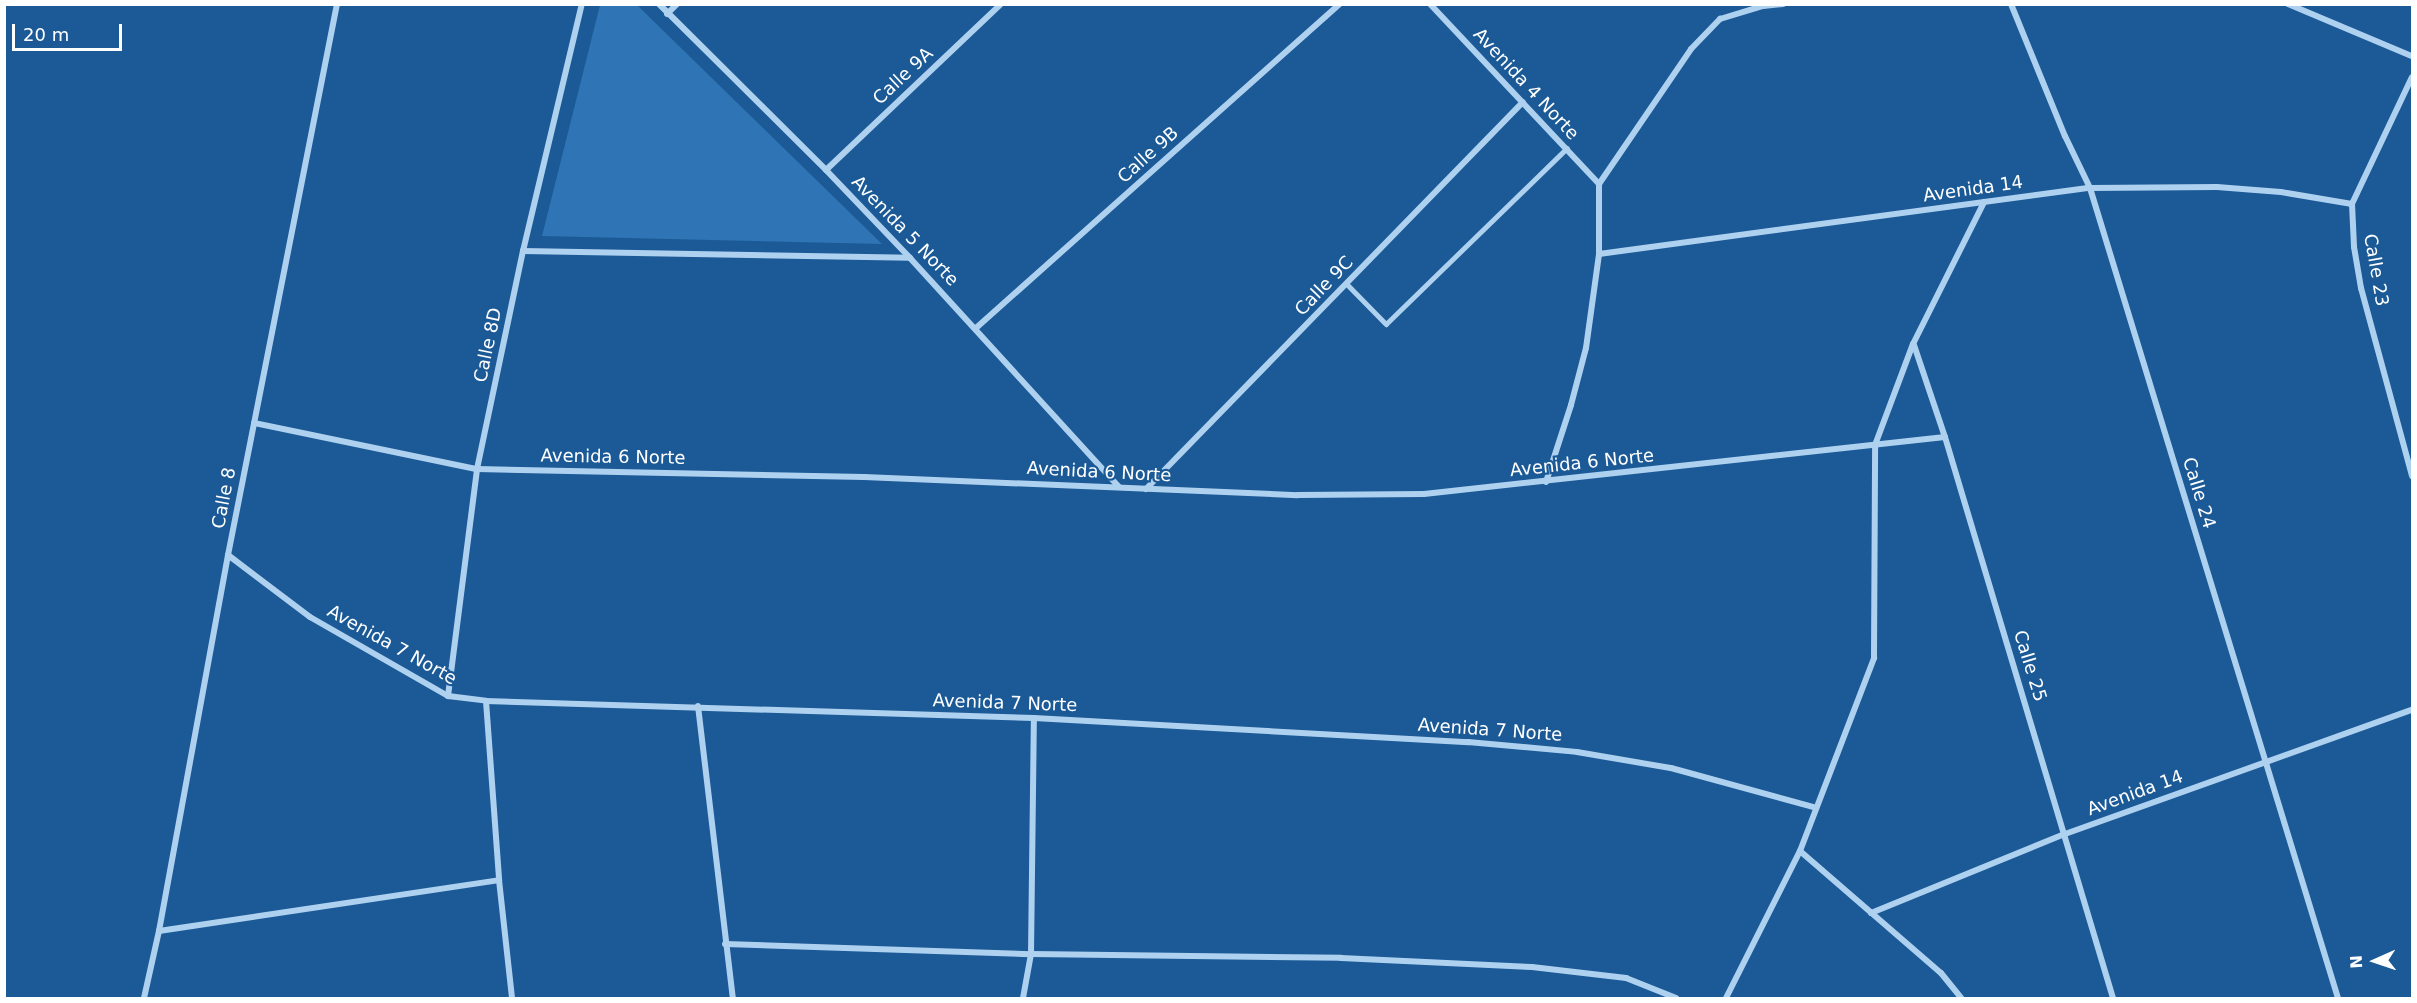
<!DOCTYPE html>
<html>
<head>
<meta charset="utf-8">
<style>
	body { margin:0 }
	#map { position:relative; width:2417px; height:1003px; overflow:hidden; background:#1b5a96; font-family:"DejaVu Sans",sans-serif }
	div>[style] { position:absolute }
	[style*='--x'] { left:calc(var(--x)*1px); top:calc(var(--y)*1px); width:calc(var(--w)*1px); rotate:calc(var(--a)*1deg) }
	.green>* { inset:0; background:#2f74b4 }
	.service>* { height:4.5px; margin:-2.25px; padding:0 2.25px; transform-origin:2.25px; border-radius:2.25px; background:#afd1f0 }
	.minor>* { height:6px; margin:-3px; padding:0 3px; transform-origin:3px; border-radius:3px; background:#afd1f0 }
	span { translate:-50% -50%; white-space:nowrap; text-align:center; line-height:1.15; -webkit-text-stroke:4.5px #1b5a96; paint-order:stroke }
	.street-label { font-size:18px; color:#fff }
	.frame { position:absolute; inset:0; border:6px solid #fff; pointer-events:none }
	.north { position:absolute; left:2345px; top:931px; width:60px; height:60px; -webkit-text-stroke:4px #1b5a96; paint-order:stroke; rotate:267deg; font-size:16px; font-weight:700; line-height:24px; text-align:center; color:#fff }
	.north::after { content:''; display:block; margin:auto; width:21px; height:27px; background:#fff; clip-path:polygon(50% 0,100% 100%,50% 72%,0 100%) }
	.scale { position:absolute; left:12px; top:24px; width:110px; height:27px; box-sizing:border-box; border:3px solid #fff; border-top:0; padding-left:8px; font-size:18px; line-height:21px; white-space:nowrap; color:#fff; -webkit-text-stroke:4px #1b5a96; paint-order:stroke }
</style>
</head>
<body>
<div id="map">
	<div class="green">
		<i style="clip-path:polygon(637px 4px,637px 5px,882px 244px,542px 236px,600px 5px)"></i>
	</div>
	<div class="service">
		<i style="--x:1347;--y:284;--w:56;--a:45.7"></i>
		<i style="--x:1386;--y:324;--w:252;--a:-44.2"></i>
	</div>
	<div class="minor">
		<i style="--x:659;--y:4;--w:235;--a:44.8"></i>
		<i style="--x:826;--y:170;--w:122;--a:46.3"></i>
		<i style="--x:910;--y:258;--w:310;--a:47.6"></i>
		<i style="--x:1430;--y:4;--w:247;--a:46.8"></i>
		<i style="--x:2011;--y:4;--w:143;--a:67.8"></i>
		<i style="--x:2065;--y:136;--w:58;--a:64.3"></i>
		<i style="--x:2090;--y:188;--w:847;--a:72.98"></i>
		<i style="--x:2288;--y:4;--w:134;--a:22.8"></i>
		<i style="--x:667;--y:14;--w:14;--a:-45"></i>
		<i style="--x:2412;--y:77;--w:140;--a:115.3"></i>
		<i style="--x:2352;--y:204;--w:43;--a:87.3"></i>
		<i style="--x:2354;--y:247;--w:42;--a:80.3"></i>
		<i style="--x:2361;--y:288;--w:195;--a:74.8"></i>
		<i style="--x:826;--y:170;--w:241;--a:-43.5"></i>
		<i style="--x:523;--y:251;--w:387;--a:1"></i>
		<i style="--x:1599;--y:254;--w:495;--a:-7.7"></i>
		<i style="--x:2090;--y:188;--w:127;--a:-0.5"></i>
		<i style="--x:2217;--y:187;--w:64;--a:4.5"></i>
		<i style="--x:2281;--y:192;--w:72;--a:9.6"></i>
		<i style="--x:976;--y:328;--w:487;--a:-41.7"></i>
		<i style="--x:1914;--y:345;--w:97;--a:71.4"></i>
		<i style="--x:1945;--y:437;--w:586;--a:73.33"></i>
		<i style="--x:254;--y:423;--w:228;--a:11.7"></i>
		<i style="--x:477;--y:469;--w:387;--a:1.2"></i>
		<i style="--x:864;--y:477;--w:434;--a:2.4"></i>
		<i style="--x:1298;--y:495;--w:126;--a:-0.5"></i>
		<i style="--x:1424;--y:494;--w:524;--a:-6.24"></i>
		<i style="--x:1546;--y:482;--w:81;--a:-72"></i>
		<i style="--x:1571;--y:405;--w:59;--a:-75.3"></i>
		<i style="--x:1586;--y:348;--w:95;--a:-82.1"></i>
		<i style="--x:1599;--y:254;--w:70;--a:-90"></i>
		<i style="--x:1599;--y:184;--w:163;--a:-55.7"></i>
		<i style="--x:1691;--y:49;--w:42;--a:-46"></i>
		<i style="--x:1720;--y:19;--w:45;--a:-16.8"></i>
		<i style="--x:1763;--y:6;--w:20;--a:-6"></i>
		<i style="--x:1146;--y:489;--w:540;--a:-45.75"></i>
		<i style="--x:228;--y:555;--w:103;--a:37.1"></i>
		<i style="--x:310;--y:617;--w:159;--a:29.8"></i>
		<i style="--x:448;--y:696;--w:38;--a:7"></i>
		<i style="--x:486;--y:701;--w:548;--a:1.78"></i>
		<i style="--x:1034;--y:718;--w:435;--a:3.2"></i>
		<i style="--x:1468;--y:742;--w:109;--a:5.2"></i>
		<i style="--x:1577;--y:752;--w:95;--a:9.7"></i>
		<i style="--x:1671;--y:768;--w:148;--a:15.3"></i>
		<i style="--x:448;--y:696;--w:229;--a:-82.7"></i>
		<i style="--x:477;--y:469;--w:223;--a:-78.1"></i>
		<i style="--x:523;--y:251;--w:254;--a:-76.6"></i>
		<i style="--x:486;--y:701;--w:179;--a:85.8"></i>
		<i style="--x:499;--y:880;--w:119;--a:83.7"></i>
		<i style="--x:698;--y:706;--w:294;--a:83.2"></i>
		<i style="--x:1800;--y:851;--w:186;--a:40.9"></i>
		<i style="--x:1941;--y:973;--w:32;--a:51"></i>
		<i style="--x:1871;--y:913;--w:209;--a:-22.2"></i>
		<i style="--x:2065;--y:834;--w:368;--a:-19.7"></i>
		<i style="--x:159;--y:931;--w:344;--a:-8.5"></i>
		<i style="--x:725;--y:944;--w:306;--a:1.9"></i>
		<i style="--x:1031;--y:954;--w:310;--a:0.7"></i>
		<i style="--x:1341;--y:958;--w:191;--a:2.7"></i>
		<i style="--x:1532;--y:967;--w:95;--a:6.7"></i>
		<i style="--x:1626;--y:978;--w:54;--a:21.8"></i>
		<i style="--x:144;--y:998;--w:69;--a:-77.4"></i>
		<i style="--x:159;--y:931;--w:382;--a:-79.6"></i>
		<i style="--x:228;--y:555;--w:562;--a:-78.81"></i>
		<i style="--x:1023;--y:998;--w:45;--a:-79.7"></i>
		<i style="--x:1031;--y:954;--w:236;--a:-89.3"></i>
		<i style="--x:1726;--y:998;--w:165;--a:-63.3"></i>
		<i style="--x:1800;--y:851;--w:207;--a:-69"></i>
		<i style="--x:1874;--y:658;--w:213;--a:-89.7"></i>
		<i style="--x:1875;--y:445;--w:108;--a:-69.4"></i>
		<i style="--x:1913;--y:344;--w:159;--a:-63.4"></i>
	</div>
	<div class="street-label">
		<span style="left:903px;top:76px;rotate:-43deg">Calle 9A</span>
		<span style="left:1526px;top:84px;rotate:47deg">Avenida 4 Norte</span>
		<span style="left:1148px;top:155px;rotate:-42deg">Calle 9B</span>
		<span style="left:1973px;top:189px;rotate:-8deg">Avenida 14</span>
		<span style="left:905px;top:231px;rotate:46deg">Avenida 5 Norte</span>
		<span style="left:2376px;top:270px;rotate:80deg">Calle 23</span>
		<span style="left:1324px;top:286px;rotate:-46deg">Calle 9C</span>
		<span style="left:488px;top:345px;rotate:-78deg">Calle 8D</span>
		<span style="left:613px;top:457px;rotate:1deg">Avenida 6 Norte</span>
		<span style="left:1582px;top:463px;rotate:-6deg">Avenida 6 Norte</span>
		<span style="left:1099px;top:472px;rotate:3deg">Avenida 6 Norte</span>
		<span style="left:2199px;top:493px;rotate:73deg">Calle 24</span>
		<span style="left:224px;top:498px;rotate:-79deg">Calle 8</span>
		<span style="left:392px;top:645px;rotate:29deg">Avenida 7 Norte</span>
		<span style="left:2030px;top:666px;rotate:73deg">Calle 25</span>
		<span style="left:1005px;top:703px;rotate:2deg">Avenida 7 Norte</span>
		<span style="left:1490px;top:730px;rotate:4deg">Avenida 7 Norte</span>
		<span style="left:2135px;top:793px;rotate:-20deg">Avenida 14</span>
	</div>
	<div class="frame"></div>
	<div class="north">N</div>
	<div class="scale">20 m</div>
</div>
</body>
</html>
